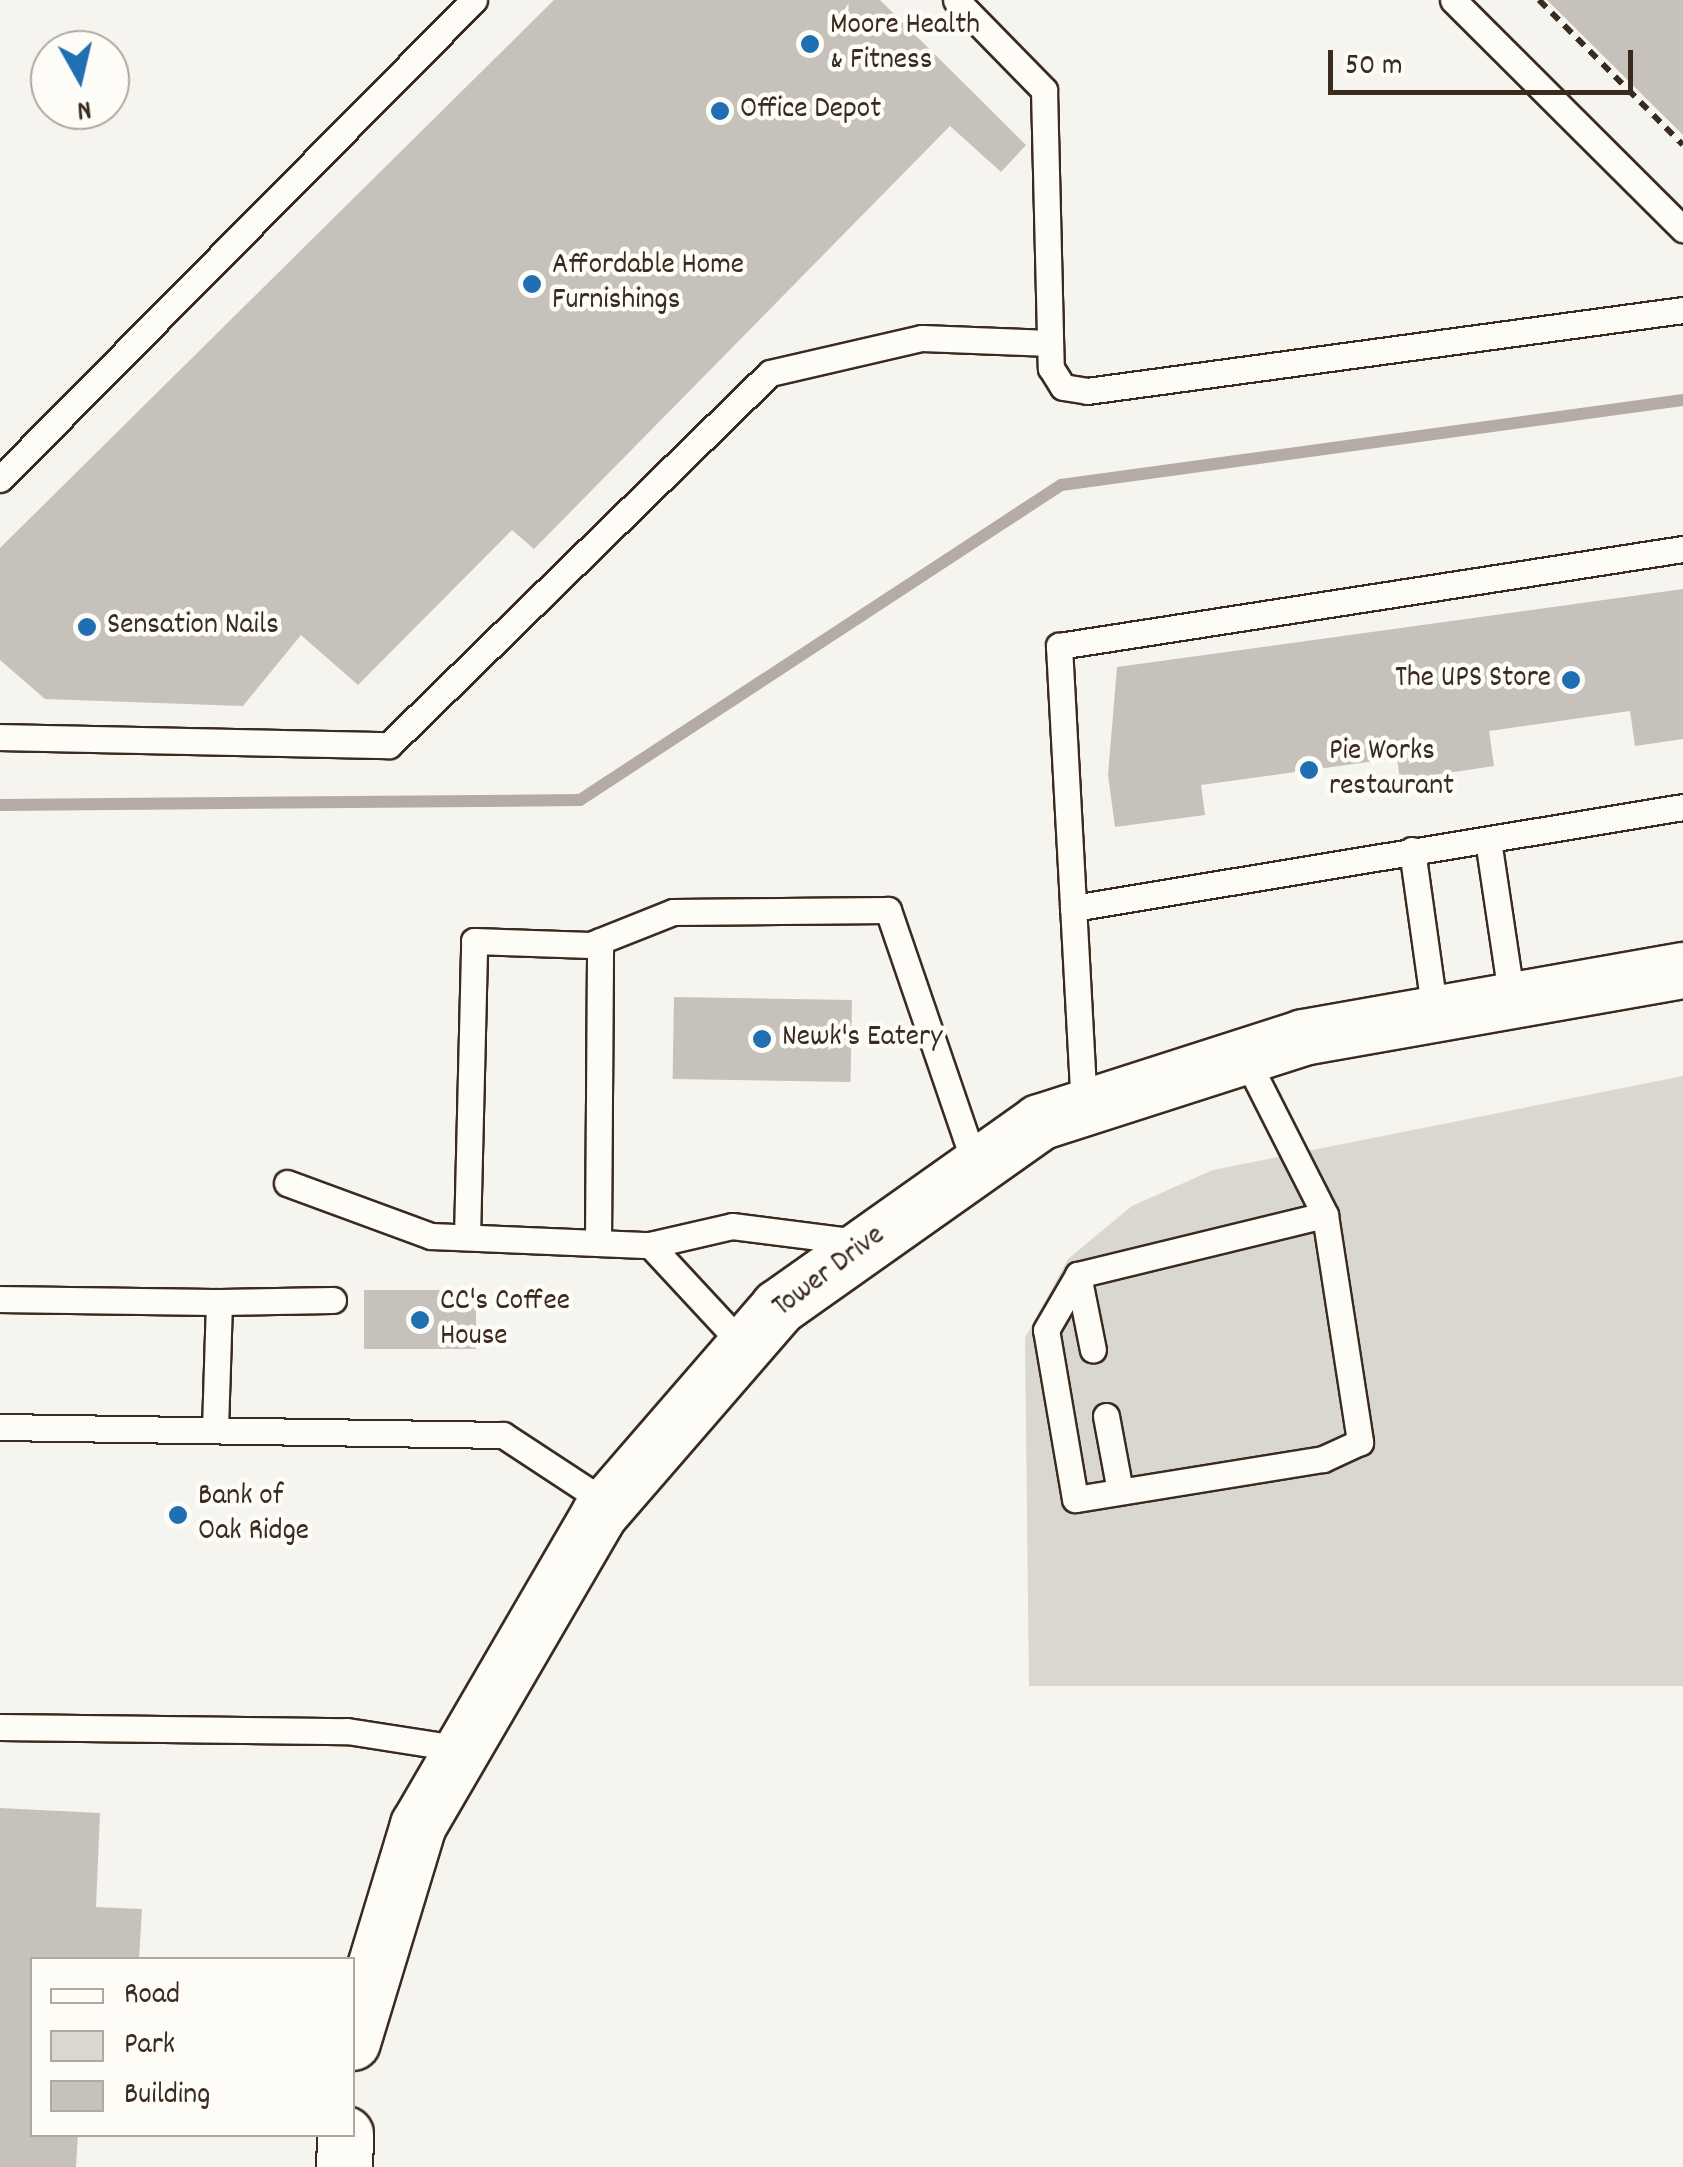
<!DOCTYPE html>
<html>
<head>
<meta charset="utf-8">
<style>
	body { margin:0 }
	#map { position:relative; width:1683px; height:2167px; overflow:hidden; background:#f5f4ee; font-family:Dekko,sans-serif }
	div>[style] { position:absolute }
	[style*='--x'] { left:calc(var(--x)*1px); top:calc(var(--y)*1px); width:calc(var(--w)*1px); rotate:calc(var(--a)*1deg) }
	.green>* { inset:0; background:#dad6d0 }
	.stream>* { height:12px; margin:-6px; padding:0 6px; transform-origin:6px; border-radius:6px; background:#b4aca4 }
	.building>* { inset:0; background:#c7c1bb; transform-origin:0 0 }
	.path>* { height:6px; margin-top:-3px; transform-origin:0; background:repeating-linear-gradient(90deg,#3b2a1e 0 10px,transparent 0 18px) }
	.roads { filter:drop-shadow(2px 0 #3b2a1e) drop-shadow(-2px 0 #3b2a1e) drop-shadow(0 2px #3b2a1e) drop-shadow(0 -2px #3b2a1e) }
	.lane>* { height:25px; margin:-12.5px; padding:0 12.5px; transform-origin:12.5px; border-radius:12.5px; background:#fdfcf7 }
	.secondary>* { height:55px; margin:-27.5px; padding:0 27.5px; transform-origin:27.5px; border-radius:27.5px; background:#fdfcf7 }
	.dots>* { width:28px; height:28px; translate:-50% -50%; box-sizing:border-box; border:5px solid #fdfcf7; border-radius:50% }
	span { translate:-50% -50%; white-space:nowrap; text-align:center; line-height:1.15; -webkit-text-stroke:9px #fdfcf7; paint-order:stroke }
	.poi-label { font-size:30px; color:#3b2a1e }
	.left { translate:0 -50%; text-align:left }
	.right { translate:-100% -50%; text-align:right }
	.street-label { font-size:30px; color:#3b2a1e }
	.legend { position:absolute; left:30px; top:1957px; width:325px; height:180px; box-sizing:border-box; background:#fdfcf7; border:2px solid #afa8a0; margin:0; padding:12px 18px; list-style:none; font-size:30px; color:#3b2a1e }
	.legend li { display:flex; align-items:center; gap:20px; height:50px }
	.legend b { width:50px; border:2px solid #afa8a0 }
	.north { position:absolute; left:30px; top:30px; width:100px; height:100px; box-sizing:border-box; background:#fdfcf7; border:2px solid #afa8a0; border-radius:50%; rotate:172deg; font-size:28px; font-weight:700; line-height:40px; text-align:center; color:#3b2a1e }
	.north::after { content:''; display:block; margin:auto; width:35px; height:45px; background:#1f6fb2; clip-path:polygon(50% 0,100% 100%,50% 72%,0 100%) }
	.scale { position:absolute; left:1328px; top:50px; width:305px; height:45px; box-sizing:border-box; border:5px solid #3b2a1e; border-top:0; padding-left:12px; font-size:30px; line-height:35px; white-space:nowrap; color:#3b2a1e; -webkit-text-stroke:8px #fdfcf7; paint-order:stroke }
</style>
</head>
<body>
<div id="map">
	<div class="green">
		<i style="clip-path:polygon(1683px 1076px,1683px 1686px,1029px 1686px,1025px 1338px,1068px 1259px,1132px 1206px,1213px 1170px)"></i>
	</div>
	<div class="stream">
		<i style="--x:0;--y:805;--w:580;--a:-0.49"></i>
		<i style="--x:580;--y:800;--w:575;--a:-33.22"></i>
		<i style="--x:1061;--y:485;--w:628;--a:-7.78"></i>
	</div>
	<div class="building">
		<i style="clip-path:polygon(554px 0,880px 0,1026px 145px,1001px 172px,950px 126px,534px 549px,512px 530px,358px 685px,301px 635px,243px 706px,45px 699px,0 660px,0 548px)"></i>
		<i style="clip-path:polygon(1547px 0,1683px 0,1683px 135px)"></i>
		<i style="clip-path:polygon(1683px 589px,1683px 739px,1635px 746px,1630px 711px,1489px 731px,1494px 766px,1400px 780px,1397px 758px,1201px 785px,1205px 815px,1115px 827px,1108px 775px,1117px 667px)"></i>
		<i style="left:674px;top:997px;width:178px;height:82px;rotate:1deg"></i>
		<i style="left:364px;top:1290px;width:112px;height:59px"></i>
		<i style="clip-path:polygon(0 1808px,100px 1813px,96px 1907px,142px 1909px,139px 1960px,32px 1960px,32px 2134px,78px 2134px,76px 2167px,0 2167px)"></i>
	</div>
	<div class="path">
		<i style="--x:1539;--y:0;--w:204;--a:45.2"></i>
	</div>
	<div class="roads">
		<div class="lane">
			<i style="--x:956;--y:0;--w:126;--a:45.6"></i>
			<i style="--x:1044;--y:90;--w:278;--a:88.6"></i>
			<i style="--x:1051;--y:368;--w:22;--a:58"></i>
			<i style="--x:1063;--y:387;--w:24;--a:9"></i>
			<i style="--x:1087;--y:391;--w:601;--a:-7.74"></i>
			<i style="--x:1453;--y:0;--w:325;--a:44.9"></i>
			<i style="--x:0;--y:479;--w:674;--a:-45.3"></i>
			<i style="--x:0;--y:737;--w:389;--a:1.2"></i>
			<i style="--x:389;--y:745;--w:532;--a:-44.32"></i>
			<i style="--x:770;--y:373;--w:156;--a:-13"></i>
			<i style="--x:922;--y:338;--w:128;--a:2.2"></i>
			<i style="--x:1488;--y:840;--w:162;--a:81.5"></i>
			<i style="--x:1412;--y:850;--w:166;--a:82"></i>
			<i style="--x:1073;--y:908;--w:618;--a:-9.4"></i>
			<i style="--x:1245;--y:1057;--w:177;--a:63.1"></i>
			<i style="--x:1325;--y:1215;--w:230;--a:81.2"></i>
			<i style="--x:1360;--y:1442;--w:41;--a:155.3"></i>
			<i style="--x:1323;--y:1459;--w:251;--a:170.8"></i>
			<i style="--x:1075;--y:1499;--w:171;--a:-99.7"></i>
			<i style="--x:1046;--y:1330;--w:64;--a:-59.8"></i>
			<i style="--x:1078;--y:1275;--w:254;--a:-13.7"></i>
			<i style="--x:1084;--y:1108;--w:463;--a:-93.1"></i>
			<i style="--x:1059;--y:646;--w:631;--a:-8.84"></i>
			<i style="--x:287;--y:1183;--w:153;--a:20.2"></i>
			<i style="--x:431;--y:1236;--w:219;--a:2.4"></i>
			<i style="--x:650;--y:1245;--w:84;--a:-13"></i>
			<i style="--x:732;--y:1226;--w:128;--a:7.2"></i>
			<i style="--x:467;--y:1237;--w:296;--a:-88.6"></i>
			<i style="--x:474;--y:941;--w:116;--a:2"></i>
			<i style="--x:590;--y:945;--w:89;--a:-21.7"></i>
			<i style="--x:673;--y:912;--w:215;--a:-0.5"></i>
			<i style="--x:888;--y:910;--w:272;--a:71.1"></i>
			<i style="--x:598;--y:1243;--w:302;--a:-89.6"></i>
			<i style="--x:650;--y:1245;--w:138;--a:47.1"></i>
			<i style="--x:1078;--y:1275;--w:76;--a:78.7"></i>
			<i style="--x:0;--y:1299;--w:219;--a:0.8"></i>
			<i style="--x:219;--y:1302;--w:128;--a:91.8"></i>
			<i style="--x:219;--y:1302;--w:114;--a:-1"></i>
			<i style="--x:1106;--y:1416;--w:76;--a:79.4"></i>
			<i style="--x:0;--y:1427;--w:503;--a:0.91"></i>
			<i style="--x:503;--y:1435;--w:126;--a:33.3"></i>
			<i style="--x:0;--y:1727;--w:347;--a:0.7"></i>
			<i style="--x:347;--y:1731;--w:116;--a:8.9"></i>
		</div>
		<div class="secondary">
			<i style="--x:352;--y:2042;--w:227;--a:-73.1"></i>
			<i style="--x:418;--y:1825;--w:360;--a:-59.8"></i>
			<i style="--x:599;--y:1514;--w:274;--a:-49.1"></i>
			<i style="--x:778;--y:1307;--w:320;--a:-35.3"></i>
			<i style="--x:1039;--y:1122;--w:277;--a:-17.8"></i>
			<i style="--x:1303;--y:1037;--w:386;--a:-10"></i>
			<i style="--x:344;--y:2167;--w:33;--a:-88"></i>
		</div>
	</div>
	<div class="dots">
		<i style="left:810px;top:44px;background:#1f6fb2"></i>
		<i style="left:720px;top:111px;background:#1f6fb2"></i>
		<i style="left:532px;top:284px;background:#1f6fb2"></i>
		<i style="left:87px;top:627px;background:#1f6fb2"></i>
		<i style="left:1571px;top:680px;background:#1f6fb2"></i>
		<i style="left:1309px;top:770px;background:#1f6fb2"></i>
		<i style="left:762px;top:1039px;background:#1f6fb2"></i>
		<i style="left:420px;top:1320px;background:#1f6fb2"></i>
		<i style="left:178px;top:1515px;background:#1f6fb2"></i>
	</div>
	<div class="poi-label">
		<span class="left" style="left:830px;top:44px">Moore Health<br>&amp; Fitness</span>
		<span class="left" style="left:740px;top:111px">Office Depot</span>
		<span class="left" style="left:552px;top:284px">Affordable Home<br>Furnishings</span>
		<span class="left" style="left:107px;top:627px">Sensation Nails</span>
		<span class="right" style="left:1551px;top:680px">The UPS Store</span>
		<span class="left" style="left:1329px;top:770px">Pie Works<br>restaurant</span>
		<span class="left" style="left:782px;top:1039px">Newk's Eatery</span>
		<span class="left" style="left:440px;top:1320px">CC's Coffee<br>House</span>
		<span class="left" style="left:198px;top:1515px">Bank of<br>Oak Ridge</span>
	</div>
	<div class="street-label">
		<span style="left:830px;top:1273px;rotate:-37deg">Tower Drive</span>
	</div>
	<ul class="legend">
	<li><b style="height:12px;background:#fdfcf7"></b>Road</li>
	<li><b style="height:28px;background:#dad6d0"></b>Park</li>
	<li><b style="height:28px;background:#c7c1bb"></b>Building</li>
	</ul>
	<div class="north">N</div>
	<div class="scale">50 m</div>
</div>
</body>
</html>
